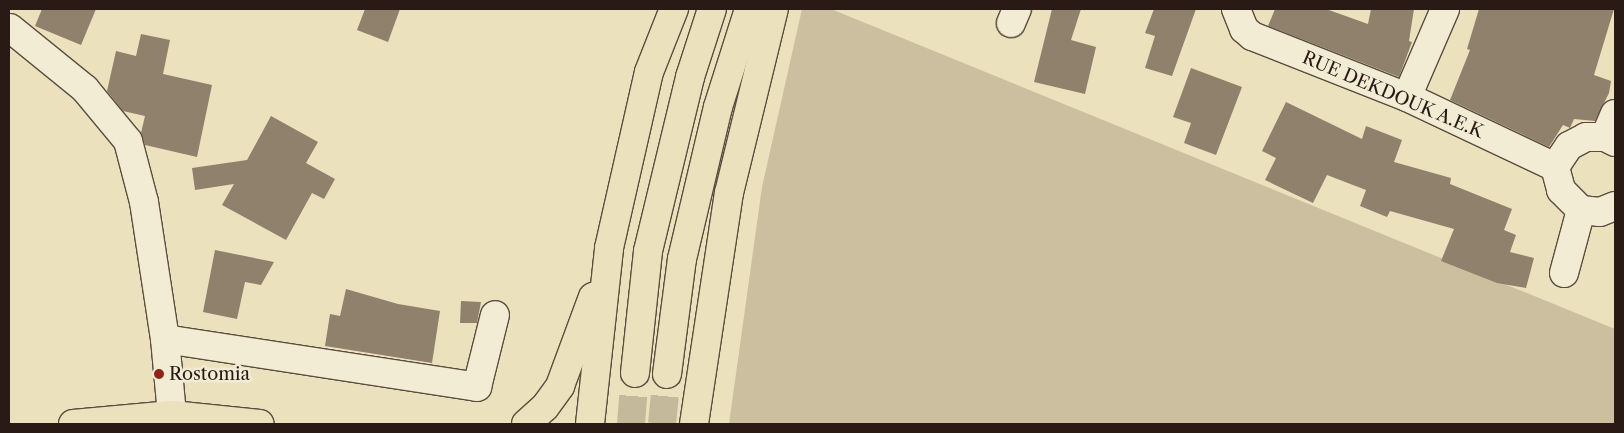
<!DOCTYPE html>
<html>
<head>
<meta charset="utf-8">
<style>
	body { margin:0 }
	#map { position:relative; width:1624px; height:433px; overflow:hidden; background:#ece1bd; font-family:"Libre Caslon Text",serif }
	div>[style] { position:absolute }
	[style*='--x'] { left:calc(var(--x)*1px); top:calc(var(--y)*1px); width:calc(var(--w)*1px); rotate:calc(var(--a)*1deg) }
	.green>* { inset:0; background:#cbbfa0 }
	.building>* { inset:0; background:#8f816c }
	.highway-tunnel>* { height:28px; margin-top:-14px; transform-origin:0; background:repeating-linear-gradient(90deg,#c5b99b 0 28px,transparent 0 42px) }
	.roads { filter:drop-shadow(1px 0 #5a4c3f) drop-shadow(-1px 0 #5a4c3f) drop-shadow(0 1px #5a4c3f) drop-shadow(0 -1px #5a4c3f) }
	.street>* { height:28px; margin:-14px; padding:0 14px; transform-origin:14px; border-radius:14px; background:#f3ecd4 }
	.primary>* { height:28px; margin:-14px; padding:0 14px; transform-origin:14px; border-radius:14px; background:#ece1bd }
	.highway>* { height:28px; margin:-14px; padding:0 14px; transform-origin:14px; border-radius:14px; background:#ece1bd }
	.dots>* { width:14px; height:14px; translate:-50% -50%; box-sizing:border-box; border:2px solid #f3ecd4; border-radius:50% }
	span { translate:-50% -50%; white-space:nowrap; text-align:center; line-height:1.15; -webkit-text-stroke:5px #f3ecd4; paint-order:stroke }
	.street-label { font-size:18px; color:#2a1a15 }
	.poi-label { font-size:18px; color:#2a1a15 }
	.left { translate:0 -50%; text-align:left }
	.frame { position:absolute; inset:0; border:10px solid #2a1a15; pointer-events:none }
</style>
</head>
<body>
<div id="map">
	<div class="green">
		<i style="clip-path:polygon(802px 9px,831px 9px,1615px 329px,1615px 424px,729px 424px,762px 187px)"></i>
	</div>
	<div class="building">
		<i style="clip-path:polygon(42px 9px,96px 9px,81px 45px,35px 26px)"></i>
		<i style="clip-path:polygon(365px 9px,400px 9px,388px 42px,357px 30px)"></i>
		<i style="clip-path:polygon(1052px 9px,1081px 9px,1071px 40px,1096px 47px,1085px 94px,1034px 82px)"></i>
		<i style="clip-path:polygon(1154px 9px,1196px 9px,1172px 76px,1145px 68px,1155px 36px,1145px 33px)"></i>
		<i style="clip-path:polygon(1275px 9px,1326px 9px,1368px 24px,1371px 9px,1414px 9px,1409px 41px,1412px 42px,1399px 77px,1268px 26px)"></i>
		<i style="clip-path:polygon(1479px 9px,1614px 9px,1594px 75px,1611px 81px,1609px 93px,1595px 121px,1574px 119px,1570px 128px,1563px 125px,1549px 147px,1450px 100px,1470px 50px,1467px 49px)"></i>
		<i style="clip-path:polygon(141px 34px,170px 40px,163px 74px,212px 85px,197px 157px,145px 145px,141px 133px,145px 116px,123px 111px,107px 91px,116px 51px,136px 56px)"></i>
		<i style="clip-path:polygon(1191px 68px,1242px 87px,1216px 155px,1184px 143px,1191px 123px,1173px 117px)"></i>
		<i style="clip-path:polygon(1286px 102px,1362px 139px,1366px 126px,1402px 140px,1394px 162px,1451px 178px,1450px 184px,1512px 209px,1504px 230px,1516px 235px,1510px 252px,1534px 258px,1526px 288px,1497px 283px,1441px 261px,1454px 229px,1390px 211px,1387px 217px,1360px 206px,1366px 190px,1327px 175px,1313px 203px,1265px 180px,1276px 158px,1262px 151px)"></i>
		<i style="clip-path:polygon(271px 116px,318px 142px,306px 163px,335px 179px,324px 199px,312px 193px,286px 240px,222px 205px,234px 184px,195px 190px,192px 168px,247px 160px)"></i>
		<i style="clip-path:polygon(215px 250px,274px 262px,261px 285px,245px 282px,237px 319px,203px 312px)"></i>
		<i style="clip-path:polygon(346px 289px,398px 304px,440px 311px,432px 363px,325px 346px,330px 314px,340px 316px)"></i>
		<i style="clip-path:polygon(461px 301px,481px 302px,477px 323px,460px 323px)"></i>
	</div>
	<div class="highway-tunnel">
		<i style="--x:631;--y:424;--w:51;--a:-85.5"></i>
		<i style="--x:662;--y:424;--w:50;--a:-84.3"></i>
	</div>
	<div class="roads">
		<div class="street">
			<i style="--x:1236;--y:9;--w:22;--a:68"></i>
			<i style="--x:1244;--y:29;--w:11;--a:41"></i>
			<i style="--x:1252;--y:36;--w:167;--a:21.5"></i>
			<i style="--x:1407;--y:97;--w:164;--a:25.3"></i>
			<i style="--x:1011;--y:23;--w:15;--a:-67"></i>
			<i style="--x:10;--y:28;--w:97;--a:39.1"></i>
			<i style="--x:85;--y:89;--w:67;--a:50.4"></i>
			<i style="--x:128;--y:141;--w:63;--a:75.3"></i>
			<i style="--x:144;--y:202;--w:139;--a:81.3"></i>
			<i style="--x:165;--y:339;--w:76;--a:84.7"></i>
			<i style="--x:1407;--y:97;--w:96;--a:-66.6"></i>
			<i style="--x:1605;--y:137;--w:25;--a:-67"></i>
			<i style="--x:1615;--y:142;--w:11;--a:-153"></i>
			<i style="--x:1605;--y:137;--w:19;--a:180"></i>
			<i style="--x:1586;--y:137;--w:19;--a:152"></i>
			<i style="--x:1569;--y:146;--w:25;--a:124"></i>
			<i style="--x:1555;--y:167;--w:24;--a:75"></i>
			<i style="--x:1561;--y:190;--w:28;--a:45"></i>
			<i style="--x:1581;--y:210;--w:19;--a:6"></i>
			<i style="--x:1600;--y:212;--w:16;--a:-22"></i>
			<i style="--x:1564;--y:273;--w:65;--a:-74.9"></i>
			<i style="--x:165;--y:339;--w:316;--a:8.7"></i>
			<i style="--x:477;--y:387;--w:74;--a:-76"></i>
		</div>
		<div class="primary">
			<i style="--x:73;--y:424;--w:99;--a:-5.2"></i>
			<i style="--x:172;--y:415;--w:88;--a:5.8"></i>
			<i style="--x:526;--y:424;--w:25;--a:-42"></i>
			<i style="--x:545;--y:407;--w:26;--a:-54"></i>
			<i style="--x:560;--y:386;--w:95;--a:-69.7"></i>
			<i style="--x:590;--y:424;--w:177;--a:-83.8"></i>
			<i style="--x:609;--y:248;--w:180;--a:-77.2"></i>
			<i style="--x:649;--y:72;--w:68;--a:-68.4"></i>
			<i style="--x:694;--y:424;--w:234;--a:-81.4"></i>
			<i style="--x:729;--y:193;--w:189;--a:-76.3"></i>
		</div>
		<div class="highway">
			<i style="--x:635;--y:373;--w:123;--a:-83.9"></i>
			<i style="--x:648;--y:251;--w:179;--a:-76.4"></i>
			<i style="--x:690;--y:77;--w:71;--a:-72.1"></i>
			<i style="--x:667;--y:374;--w:116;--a:-82.6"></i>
			<i style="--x:682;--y:259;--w:156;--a:-76.7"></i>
			<i style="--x:718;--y:107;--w:103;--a:-72.4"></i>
		</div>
	</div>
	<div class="dots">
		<i style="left:159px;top:374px;background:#8f2418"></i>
	</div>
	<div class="street-label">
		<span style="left:1393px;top:95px;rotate:23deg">RUE DEKDOUK A.E.K</span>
	</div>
	<div class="poi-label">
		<span class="left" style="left:169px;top:374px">Rostomia</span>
	</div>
	<div class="frame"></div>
</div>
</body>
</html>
